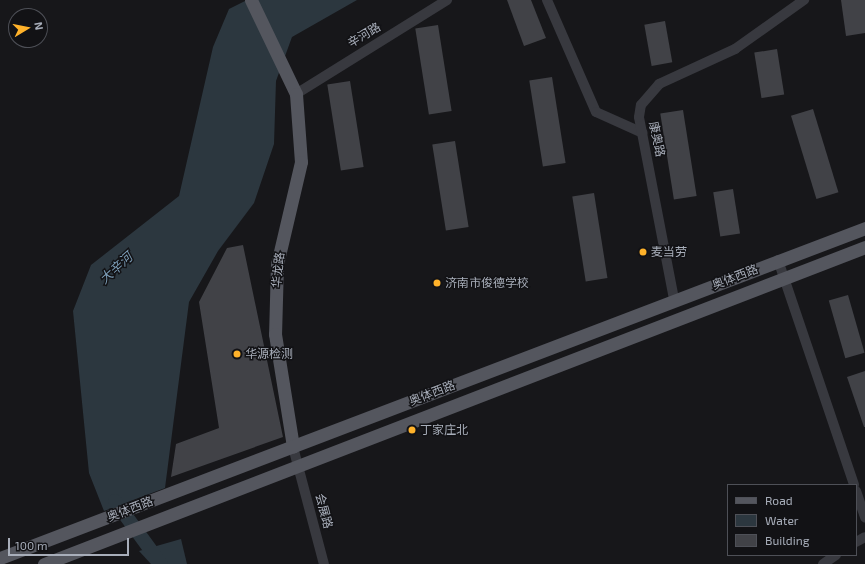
<!DOCTYPE html>
<html>
<head>
<meta charset="utf-8">
<style>
	body { margin:0 }
	#map { position:relative; width:865px; height:564px; overflow:hidden; background:#17171a; font-family:"Exo 2","Noto Sans SC",sans-serif }
	div>[style] { position:absolute }
	[style*='--x'] { left:calc(var(--x)*1px); top:calc(var(--y)*1px); width:calc(var(--w)*1px); rotate:calc(var(--a)*1deg) }
	.water>* { inset:0; background:#2c373f }
	.river>* { height:14px; margin:-7px; padding:0 7px; transform-origin:7px; border-radius:7px; background:#2c373f }
	.building>* { inset:0; background:#414247; transform-origin:0 0 }
	.minor>* { height:10px; margin:-5px; padding:0 5px; transform-origin:5px; border-radius:5px; background:#38393f }
	.major>* { height:13px; margin:-6.5px; padding:0 6.5px; transform-origin:6.5px; border-radius:6.5px; background:#54565e }
	.dots>* { width:11px; height:11px; translate:-50% -50%; box-sizing:border-box; border:2px solid #121215; border-radius:50% }
	span { translate:-50% -50%; white-space:nowrap; text-align:center; line-height:1.15; -webkit-text-stroke:3px #121215; paint-order:stroke }
	.street-label { font-size:12px; color:#a8aeba }
	.poi-label { font-size:12px; color:#a8aeba }
	.left { translate:0 -50%; text-align:left }
	.water-label { font-size:13px; color:#7d9eb8; font-style:italic }
	.legend { position:absolute; left:727px; top:484px; width:130px; height:72px; box-sizing:border-box; background:#121215; border:1px solid #4e5057; margin:0; padding:5px 7px; list-style:none; font-size:12px; color:#a8aeba }
	.legend li { display:flex; align-items:center; gap:8px; height:20px }
	.legend b { width:20px; border:1px solid #4e5057 }
	.north { position:absolute; left:8px; top:8px; width:40px; height:40px; box-sizing:border-box; background:#121215; border:1px solid #4e5057; border-radius:50%; rotate:80deg; font-size:11px; font-weight:700; line-height:16px; text-align:center; color:#a8aeba }
	.north::after { content:''; display:block; margin:auto; width:14px; height:18px; background:#ffb22a; clip-path:polygon(50% 0,100% 100%,50% 72%,0 100%) }
	.scale { position:absolute; left:8px; top:538px; width:121px; height:18px; box-sizing:border-box; border:2px solid #a8aeba; border-top:0; padding-left:5px; font-size:12px; line-height:14px; white-space:nowrap; color:#a8aeba; -webkit-text-stroke:3px #121215; paint-order:stroke }
</style>
</head>
<body>
<div id="map">
	<div class="water">
		<i style="clip-path:polygon(247px 0,357px 0,292px 37px,276px 81px,274px 144px,254px 203px,218px 251px,189px 302px,165px 488px,104px 511px,89px 473px,73px 311px,91px 265px,179px 196px,213px 47px,229px 9px)"></i>
		<i style="clip-path:polygon(181px 539px,187px 564px,151px 564px,139px 551px)"></i>
	</div>
	<div class="river">
		<i style="--x:115;--y:501;--w:78;--a:53.9"></i>
	</div>
	<div class="building">
		<i style="clip-path:polygon(507px 0,531px 0,546px 38px,524px 46px)"></i>
		<i style="clip-path:polygon(841px 0,865px 0,865px 33px,846px 36px)"></i>
		<i style="left:665px;top:21px;width:42px;height:21px;rotate:80deg"></i>
		<i style="left:438px;top:25px;width:87px;height:23px;rotate:81deg"></i>
		<i style="left:777px;top:49px;width:46px;height:23px;rotate:81deg"></i>
		<i style="left:552px;top:77px;width:87px;height:23px;rotate:81deg"></i>
		<i style="left:350px;top:81px;width:87px;height:23px;rotate:81deg"></i>
		<i style="left:813px;top:109px;width:87px;height:23px;rotate:73deg"></i>
		<i style="left:683px;top:110px;width:87px;height:23px;rotate:81deg"></i>
		<i style="left:455px;top:141px;width:87px;height:23px;rotate:81deg"></i>
		<i style="left:733px;top:189px;width:45px;height:20px;rotate:81deg"></i>
		<i style="left:594px;top:193px;width:86px;height:22px;rotate:81deg"></i>
		<i style="clip-path:polygon(243px 245px,283px 437px,171px 477px,176px 444px,219px 428px,199px 302px,227px 248px)"></i>
		<i style="left:848px;top:295px;width:60px;height:20px;rotate:74deg"></i>
		<i style="clip-path:polygon(865px 371px,865px 427px,864px 427px,847px 377px)"></i>
	</div>
	<div class="minor">
		<i style="--x:547;--y:0;--w:122;--a:66.4"></i>
		<i style="--x:596;--y:112;--w:51;--a:24.1"></i>
		<i style="--x:296;--y:94;--w:178;--a:-31.9"></i>
		<i style="--x:778;--y:260;--w:237;--a:71.3"></i>
		<i style="--x:674;--y:299;--w:185;--a:-100.9"></i>
		<i style="--x:639;--y:117;--w:12;--a:-81"></i>
		<i style="--x:641;--y:105;--w:28;--a:-49"></i>
		<i style="--x:659;--y:84;--w:84;--a:-24.7"></i>
		<i style="--x:735;--y:49;--w:85;--a:-35.4"></i>
		<i style="--x:293;--y:447;--w:121;--a:75.2"></i>
		<i style="--x:856;--y:491;--w:28;--a:71"></i>
		<i style="--x:856;--y:542;--w:10;--a:-29"></i>
		<i style="--x:823;--y:564;--w:16;--a:-35"></i>
	</div>
	<div class="major">
		<i style="--x:251;--y:0;--w:104;--a:64.4"></i>
		<i style="--x:296;--y:94;--w:68;--a:85.8"></i>
		<i style="--x:301;--y:162;--w:105;--a:103.2"></i>
		<i style="--x:277;--y:264;--w:70;--a:91.6"></i>
		<i style="--x:275;--y:334;--w:114;--a:80.9"></i>
		<i style="--x:0;--y:558;--w:926;--a:-20.88"></i>
		<i style="--x:44;--y:564;--w:880;--a:-21.11"></i>
	</div>
	<div class="dots">
		<i style="left:643px;top:252px;background:#ffb22a"></i>
		<i style="left:437px;top:283px;background:#ffb22a"></i>
		<i style="left:237px;top:354px;background:#ffb22a"></i>
		<i style="left:412px;top:430px;background:#ffb22a"></i>
	</div>
	<div class="street-label">
		<span style="left:364px;top:35px;rotate:-31deg">辛河路</span>
		<span style="left:657px;top:139px;rotate:78deg">康奥路</span>
		<span style="left:278px;top:270px;rotate:-84deg">华龙路</span>
		<span style="left:735px;top:277px;rotate:-21deg">奥体西路</span>
		<span style="left:432px;top:393px;rotate:-21deg">奥体西路</span>
		<span style="left:130px;top:509px;rotate:-21deg">奥体西路</span>
		<span style="left:324px;top:511px;rotate:75deg">会展路</span>
	</div>
	<div class="poi-label">
		<span class="left" style="left:651px;top:252px">麦当劳</span>
		<span class="left" style="left:445px;top:283px">济南市俊德学校</span>
		<span class="left" style="left:245px;top:354px">华源检测</span>
		<span class="left" style="left:420px;top:430px">丁家庄北</span>
	</div>
	<div class="water-label">
		<span style="left:116px;top:268px;rotate:-42deg">大辛河</span>
	</div>
	<ul class="legend">
	<li><b style="height:5px;background:#54565e"></b>Road</li>
	<li><b style="height:11px;background:#2c373f"></b>Water</li>
	<li><b style="height:11px;background:#414247"></b>Building</li>
	</ul>
	<div class="north">N</div>
	<div class="scale">100 m</div>
</div>
</body>
</html>
